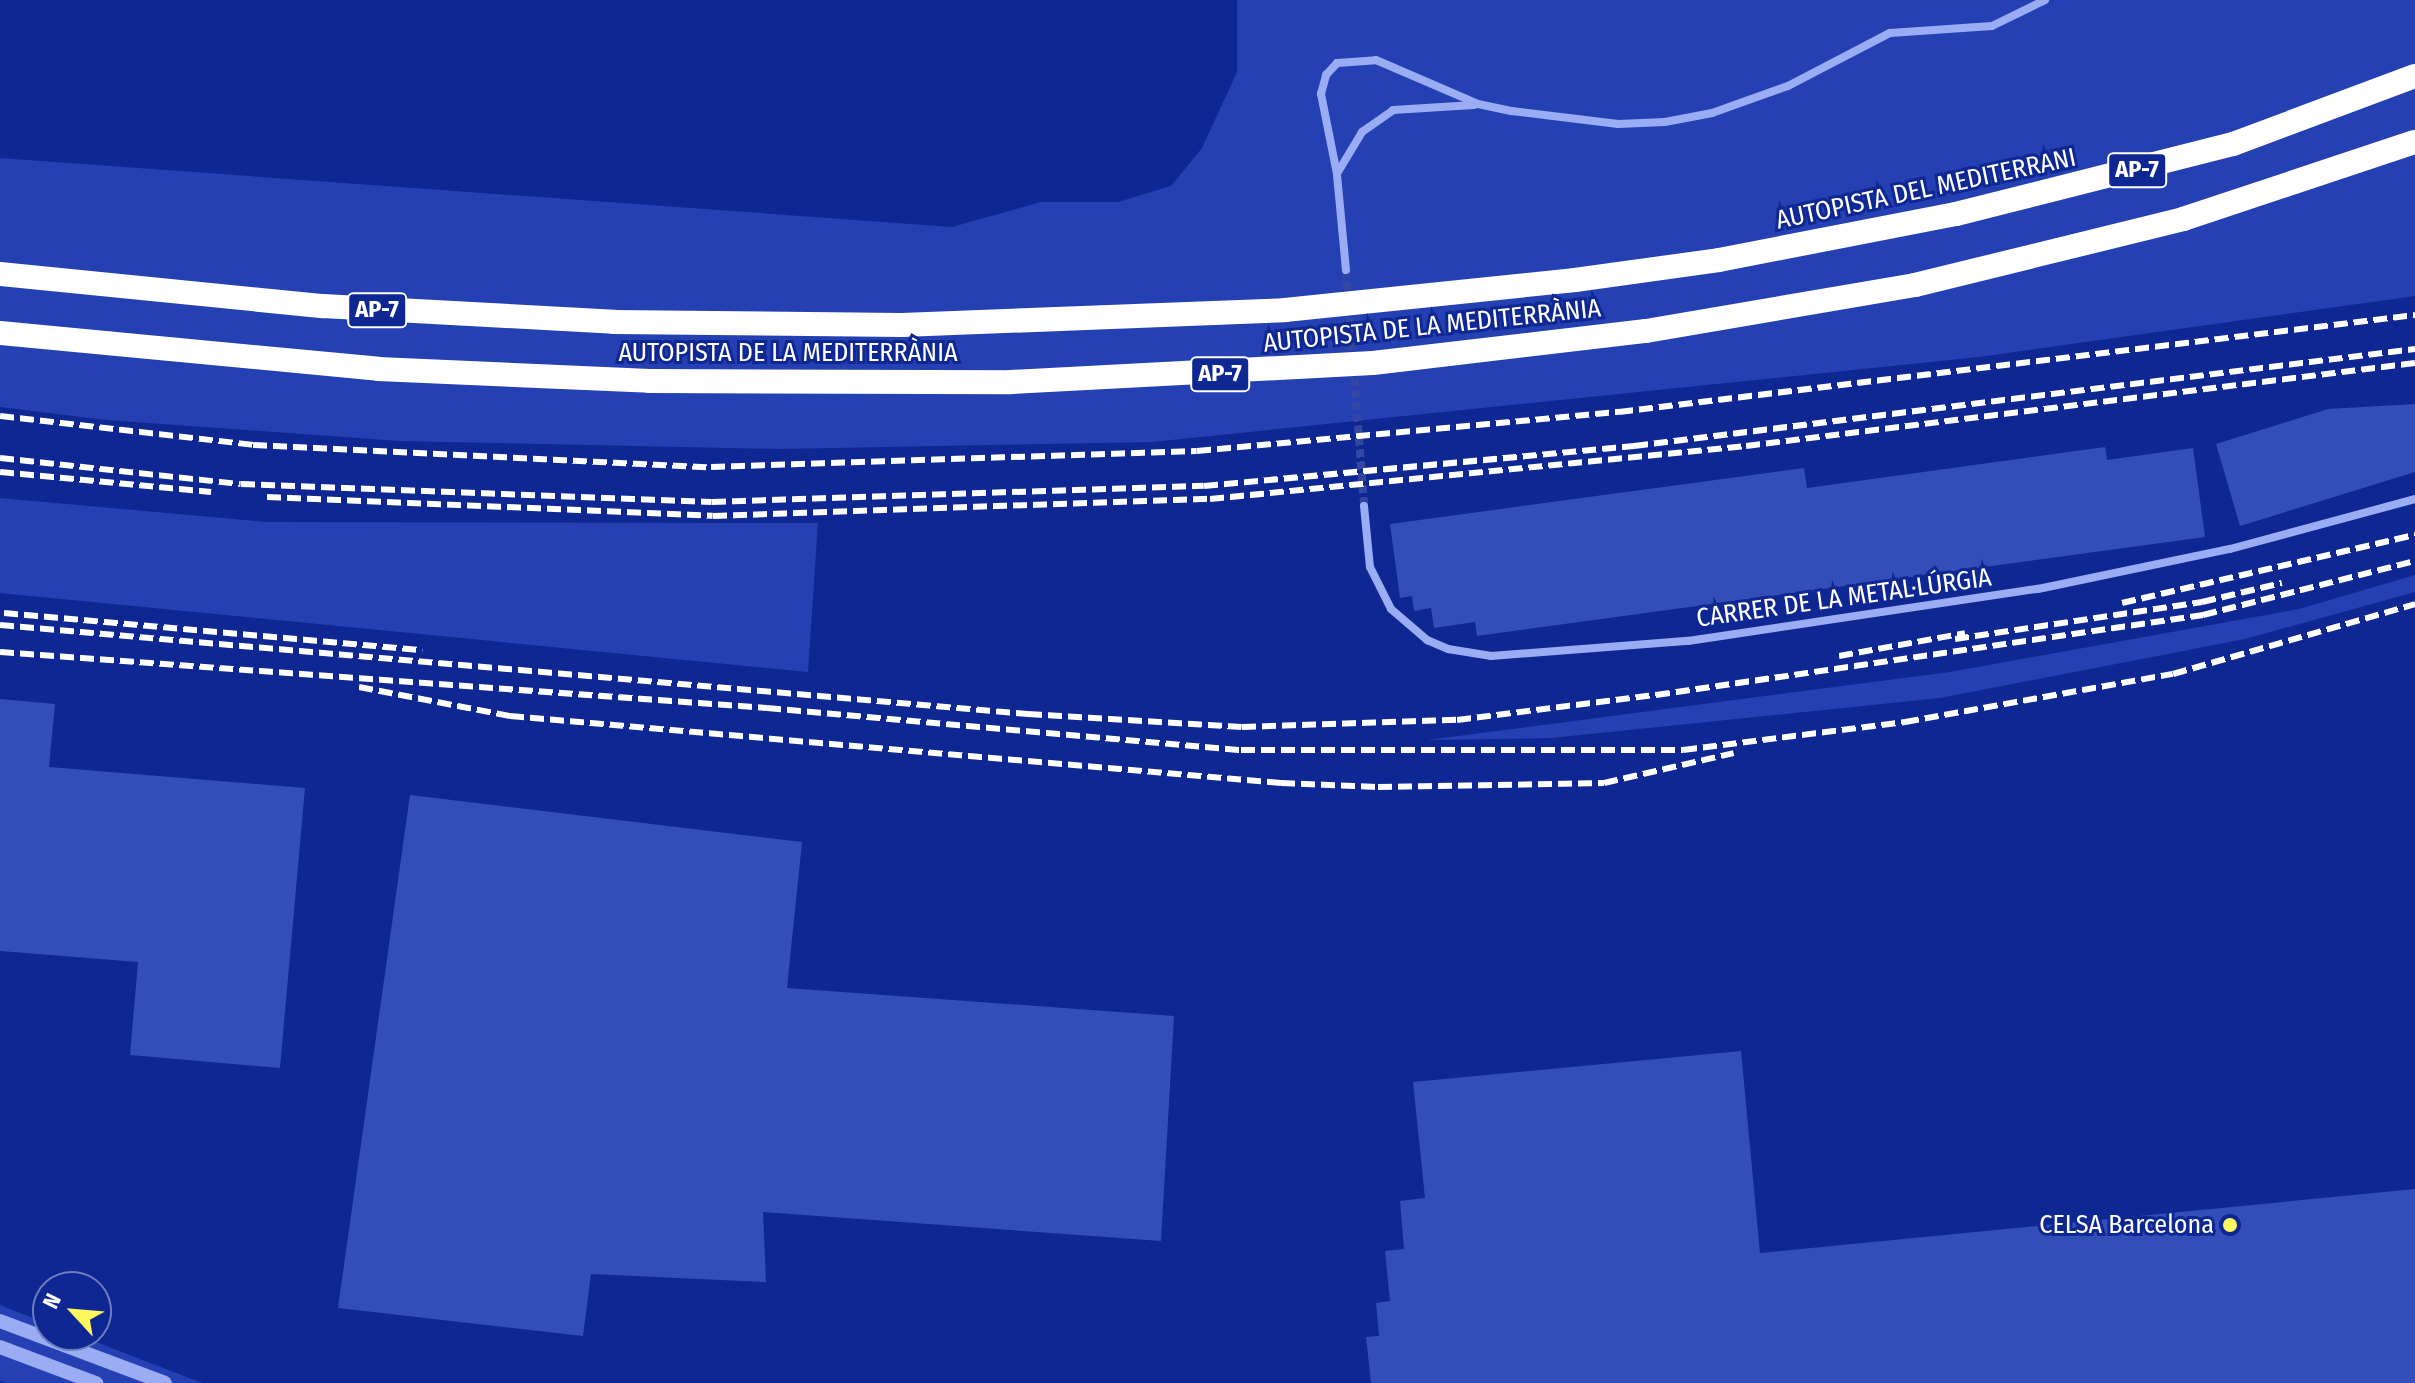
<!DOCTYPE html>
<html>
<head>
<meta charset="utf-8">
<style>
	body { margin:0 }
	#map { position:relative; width:2415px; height:1383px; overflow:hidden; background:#0f2792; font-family:"Fira Sans Condensed",sans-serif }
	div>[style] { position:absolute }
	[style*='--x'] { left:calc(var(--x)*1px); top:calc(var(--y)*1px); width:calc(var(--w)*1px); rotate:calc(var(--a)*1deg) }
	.green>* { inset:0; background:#2440b3 }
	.building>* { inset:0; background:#334db9 }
	.minor-tunnel>* { height:8px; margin-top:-4px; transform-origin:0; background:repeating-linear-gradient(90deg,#3347a2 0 8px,transparent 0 12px) }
	.minor>* { height:8px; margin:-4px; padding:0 4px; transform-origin:4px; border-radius:4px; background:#9aacf4 }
	.tertiary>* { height:14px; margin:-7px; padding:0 7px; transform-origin:7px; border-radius:7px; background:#9aacf4 }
	.motorway>* { height:24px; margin:-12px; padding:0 12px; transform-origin:12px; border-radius:12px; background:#fff }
	.rail>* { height:6px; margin-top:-3px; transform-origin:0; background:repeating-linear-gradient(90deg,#fff 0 14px,transparent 0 20px) }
	.dots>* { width:22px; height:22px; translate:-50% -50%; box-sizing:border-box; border:4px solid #0f2792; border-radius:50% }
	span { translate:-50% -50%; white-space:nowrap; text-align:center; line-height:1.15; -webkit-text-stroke:6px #0f2792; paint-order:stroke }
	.shield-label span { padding:2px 6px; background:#0f2792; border:2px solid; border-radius:6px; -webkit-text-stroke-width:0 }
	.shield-label { font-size:24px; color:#fff; font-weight:700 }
	.street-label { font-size:26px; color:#fff }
	.poi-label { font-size:26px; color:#fff }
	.right { translate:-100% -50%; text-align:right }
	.north { position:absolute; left:32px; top:1271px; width:80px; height:80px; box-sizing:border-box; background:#0f2792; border:2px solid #6f7dbe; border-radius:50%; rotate:296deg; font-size:22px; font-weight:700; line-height:32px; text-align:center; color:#fff }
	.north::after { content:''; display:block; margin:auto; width:28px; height:36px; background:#fff95d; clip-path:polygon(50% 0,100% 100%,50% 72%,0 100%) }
</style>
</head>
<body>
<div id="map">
	<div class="green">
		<i style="clip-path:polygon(1237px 0,2415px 0,2415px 296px,1979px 357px,1152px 442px,780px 449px,399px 441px,106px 420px,0 407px,0 158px,952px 227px,1041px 202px,1118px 202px,1171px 186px,1202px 148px,1237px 72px)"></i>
		<i style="clip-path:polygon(0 498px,267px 522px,818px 523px,808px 672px,0 593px)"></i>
		<i style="clip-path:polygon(2415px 575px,2415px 592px,2245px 639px,1940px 698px,1551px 738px,1427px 740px,1950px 672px,2299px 609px)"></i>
		<i style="clip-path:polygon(0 1305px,48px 1324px,48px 1335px,78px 1335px,202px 1383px,6px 1383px,0 1381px)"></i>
	</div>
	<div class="building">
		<i style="clip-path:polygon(2415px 404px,2415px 472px,2240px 526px,2216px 444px,2328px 409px)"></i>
		<i style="clip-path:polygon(2105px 447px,2107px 460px,2193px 448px,2205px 537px,1477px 636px,1475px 622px,1434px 628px,1431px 608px,1414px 611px,1412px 596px,1400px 598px,1390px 524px,1804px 468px,1807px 488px)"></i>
		<i style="clip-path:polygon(0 699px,55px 704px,49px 767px,305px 788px,280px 1068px,130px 1055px,138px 962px,0 951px)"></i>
		<i style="clip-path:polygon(410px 795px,802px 842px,787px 988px,1174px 1016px,1161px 1241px,763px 1212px,766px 1282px,591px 1274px,583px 1336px,338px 1308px)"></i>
		<i style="clip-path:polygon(1741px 1051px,1760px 1253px,2415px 1189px,2415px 1383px,1371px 1383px,1366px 1337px,1379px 1336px,1376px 1303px,1390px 1301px,1385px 1251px,1404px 1249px,1400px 1201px,1425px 1198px,1413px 1082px)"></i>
	</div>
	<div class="minor-tunnel">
		<i style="--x:1346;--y:270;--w:237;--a:85.6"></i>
	</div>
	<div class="minor">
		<i style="--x:1338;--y:172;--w:47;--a:-59"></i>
		<i style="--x:1362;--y:132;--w:38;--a:-35"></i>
		<i style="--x:1393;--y:110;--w:81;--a:-3.5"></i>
		<i style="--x:1346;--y:270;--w:96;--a:-95.4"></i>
		<i style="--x:1337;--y:174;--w:82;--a:-101.3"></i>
		<i style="--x:1321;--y:94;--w:20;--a:-75"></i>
		<i style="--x:1326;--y:75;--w:16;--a:-47"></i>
		<i style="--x:1337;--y:63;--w:39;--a:-4"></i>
		<i style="--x:1376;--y:60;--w:111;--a:23.3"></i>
		<i style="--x:1478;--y:104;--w:35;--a:12"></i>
		<i style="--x:1512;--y:111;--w:107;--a:7"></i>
		<i style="--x:1618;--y:124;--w:47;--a:-2.4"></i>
		<i style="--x:1665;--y:122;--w:48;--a:-10.8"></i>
		<i style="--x:1712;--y:113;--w:81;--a:-19.6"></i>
		<i style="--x:1788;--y:86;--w:115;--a:-27.5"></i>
		<i style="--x:1890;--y:33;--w:102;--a:-3.9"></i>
		<i style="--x:1992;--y:26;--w:59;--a:-26.1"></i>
		<i style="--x:1364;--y:506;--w:61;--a:84.4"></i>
		<i style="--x:1370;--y:567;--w:47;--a:63.4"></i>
		<i style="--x:1391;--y:609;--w:48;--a:40.7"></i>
		<i style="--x:1427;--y:640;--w:23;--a:23"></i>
		<i style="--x:1448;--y:649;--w:44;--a:9.2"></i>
		<i style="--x:1491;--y:656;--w:198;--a:-4.4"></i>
		<i style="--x:1688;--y:641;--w:354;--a:-8.5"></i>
		<i style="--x:2038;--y:589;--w:196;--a:-11.8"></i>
		<i style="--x:2230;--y:549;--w:192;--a:-15.1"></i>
	</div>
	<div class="tertiary">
		<i style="--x:0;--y:1321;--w:176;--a:20.6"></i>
		<i style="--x:0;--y:1347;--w:103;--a:20.6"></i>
	</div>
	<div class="motorway">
		<i style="--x:0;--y:274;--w:325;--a:5.7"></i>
		<i style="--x:323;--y:306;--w:291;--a:3.1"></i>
		<i style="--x:614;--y:322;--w:288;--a:0.6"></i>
		<i style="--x:902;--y:325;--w:383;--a:-2.2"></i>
		<i style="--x:1285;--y:310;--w:292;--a:-5.9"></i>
		<i style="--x:1575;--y:280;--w:145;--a:-7.9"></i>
		<i style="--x:1719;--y:260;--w:241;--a:-11"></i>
		<i style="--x:1956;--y:214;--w:286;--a:-14.2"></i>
		<i style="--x:2233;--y:144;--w:194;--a:-20.5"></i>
		<i style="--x:0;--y:333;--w:380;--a:5.4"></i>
		<i style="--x:378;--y:369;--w:272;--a:2.5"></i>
		<i style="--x:650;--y:381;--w:361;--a:0.2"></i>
		<i style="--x:1011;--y:382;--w:362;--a:-3"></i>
		<i style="--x:1373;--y:363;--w:275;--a:-6.7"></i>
		<i style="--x:1646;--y:331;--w:273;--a:-9.7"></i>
		<i style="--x:1915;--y:285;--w:276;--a:-13.8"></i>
		<i style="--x:2183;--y:219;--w:244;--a:-18.4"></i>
	</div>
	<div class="rail">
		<i style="--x:0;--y:416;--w:255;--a:6.5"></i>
		<i style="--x:253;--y:445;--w:459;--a:2.8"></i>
		<i style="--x:711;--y:467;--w:486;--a:-1.9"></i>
		<i style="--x:1197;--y:451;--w:424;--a:-5.3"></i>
		<i style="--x:1619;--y:412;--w:802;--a:-6.95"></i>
		<i style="--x:0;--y:458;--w:242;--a:6.2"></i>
		<i style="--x:241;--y:484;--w:471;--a:2.2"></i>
		<i style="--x:712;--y:502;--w:492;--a:-1.9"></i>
		<i style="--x:1204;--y:486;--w:432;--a:-5.3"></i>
		<i style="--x:1634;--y:446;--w:787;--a:-7.08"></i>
		<i style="--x:0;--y:472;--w:212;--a:5.4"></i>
		<i style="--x:267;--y:497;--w:446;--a:2.4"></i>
		<i style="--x:713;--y:516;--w:497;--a:-2"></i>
		<i style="--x:1210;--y:499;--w:539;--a:-5.65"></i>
		<i style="--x:1746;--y:446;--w:674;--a:-7.07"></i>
		<i style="--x:2122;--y:603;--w:301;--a:-13.1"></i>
		<i style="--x:4;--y:613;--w:420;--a:5.1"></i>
		<i style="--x:0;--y:625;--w:1032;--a:4.95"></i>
		<i style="--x:1028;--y:714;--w:214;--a:3.5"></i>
		<i style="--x:1242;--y:727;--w:215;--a:-1.9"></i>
		<i style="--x:1457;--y:720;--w:201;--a:-7.2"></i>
		<i style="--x:1656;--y:695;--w:553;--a:-8.32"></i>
		<i style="--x:2203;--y:615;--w:219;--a:-14.3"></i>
		<i style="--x:1955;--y:639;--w:250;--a:-8.5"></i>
		<i style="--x:2202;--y:602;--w:82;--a:-13.4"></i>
		<i style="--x:0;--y:652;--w:769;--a:4.18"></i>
		<i style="--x:767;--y:708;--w:476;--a:5.1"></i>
		<i style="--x:1241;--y:750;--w:442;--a:0"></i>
		<i style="--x:1683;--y:750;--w:224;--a:-7.2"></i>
		<i style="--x:1905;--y:722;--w:272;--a:-10.2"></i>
		<i style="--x:2173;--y:674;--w:252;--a:-16.1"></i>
		<i style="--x:1839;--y:656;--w:128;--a:-10.3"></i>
		<i style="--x:359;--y:687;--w:154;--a:10.9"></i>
		<i style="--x:510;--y:716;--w:774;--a:4.97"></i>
		<i style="--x:1281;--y:783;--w:97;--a:2.4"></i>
		<i style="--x:1378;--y:787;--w:226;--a:-1"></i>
		<i style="--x:1604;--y:783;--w:133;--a:-13"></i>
	</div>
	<div class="dots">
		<i style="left:2230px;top:1225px;background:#fff95d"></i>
	</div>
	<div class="shield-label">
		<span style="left:2137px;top:170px">AP-7</span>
		<span style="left:377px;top:310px">AP-7</span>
		<span style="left:1220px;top:374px">AP-7</span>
	</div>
	<div class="street-label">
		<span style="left:1926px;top:189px;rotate:-12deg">AUTOPISTA DEL MEDITERRANI</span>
		<span style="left:1432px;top:326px;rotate:-6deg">AUTOPISTA DE LA MEDITERRÀNIA</span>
		<span style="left:788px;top:353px">AUTOPISTA DE LA MEDITERRÀNIA</span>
		<span style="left:1844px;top:598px;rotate:-8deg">CARRER DE LA METAL·LÚRGIA</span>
	</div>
	<div class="poi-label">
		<span class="right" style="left:2214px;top:1225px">CELSA Barcelona</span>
	</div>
	<div class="north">N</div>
</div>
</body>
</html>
